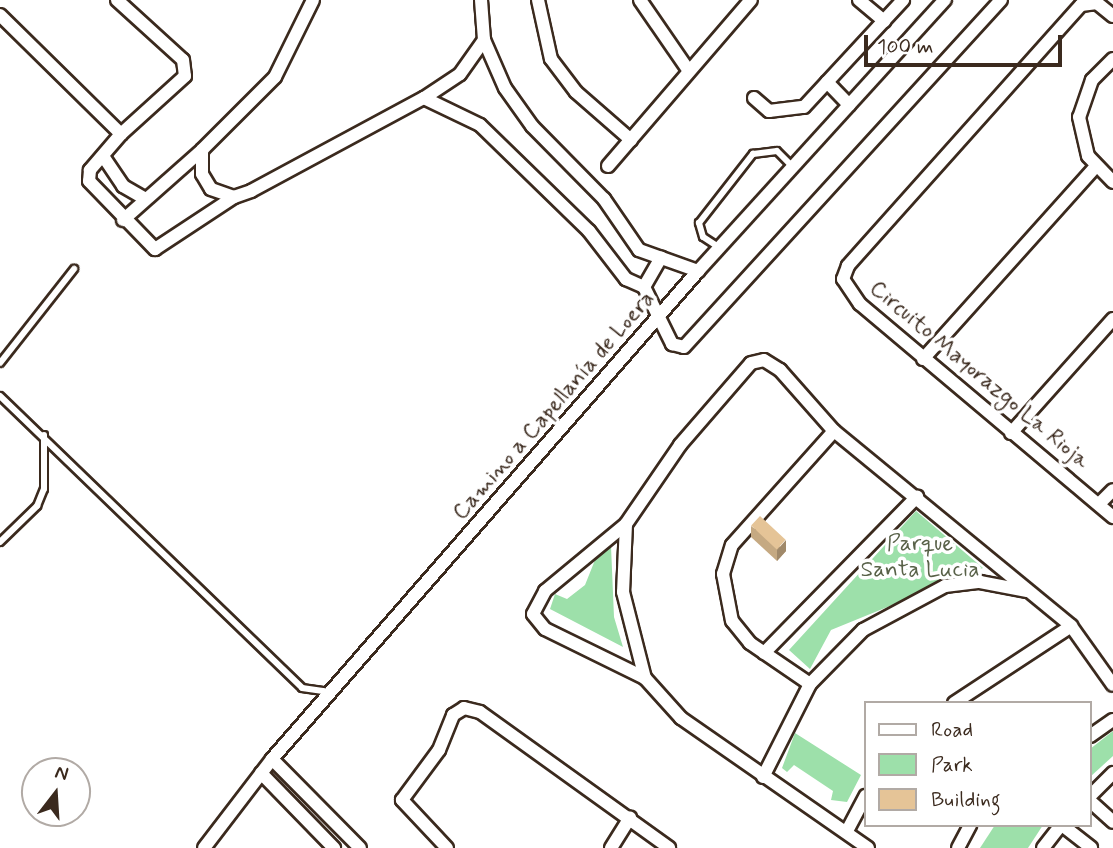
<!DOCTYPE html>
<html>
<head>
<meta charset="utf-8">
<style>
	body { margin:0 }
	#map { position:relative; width:1113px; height:848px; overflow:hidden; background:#fff; font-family:Mynerve,sans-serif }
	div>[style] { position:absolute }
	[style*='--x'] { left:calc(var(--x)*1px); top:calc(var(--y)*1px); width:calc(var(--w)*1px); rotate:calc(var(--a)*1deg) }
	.green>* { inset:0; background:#9de0aa }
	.roads { filter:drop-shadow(2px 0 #3b2a1e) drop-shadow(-2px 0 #3b2a1e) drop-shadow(0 2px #3b2a1e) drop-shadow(0 -2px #3b2a1e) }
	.service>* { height:6px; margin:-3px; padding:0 3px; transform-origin:3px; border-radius:3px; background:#fff }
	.minor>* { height:12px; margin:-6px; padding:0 6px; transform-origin:6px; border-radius:6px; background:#fff }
	.wall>* { inset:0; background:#c5a982 }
	.shaded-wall>* { inset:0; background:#a0896a }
	.building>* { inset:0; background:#e5c497; transform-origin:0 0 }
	span { translate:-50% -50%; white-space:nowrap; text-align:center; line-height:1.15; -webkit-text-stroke:7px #fff; paint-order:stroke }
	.street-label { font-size:23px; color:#3b2a1e }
	.park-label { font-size:23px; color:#586148 }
	.legend { position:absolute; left:864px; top:701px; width:228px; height:126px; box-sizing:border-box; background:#fff; border:2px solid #b1aaa5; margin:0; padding:9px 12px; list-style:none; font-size:21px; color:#3b2a1e }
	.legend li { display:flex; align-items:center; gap:14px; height:35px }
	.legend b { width:35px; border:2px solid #b1aaa5 }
	.north { position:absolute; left:21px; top:757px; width:70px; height:70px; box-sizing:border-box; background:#fff; border:2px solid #b1aaa5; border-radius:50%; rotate:17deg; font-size:19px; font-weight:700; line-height:28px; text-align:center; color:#3b2a1e }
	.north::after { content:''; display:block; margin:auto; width:24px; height:32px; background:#3b2a1e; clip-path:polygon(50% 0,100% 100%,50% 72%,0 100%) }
	.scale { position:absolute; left:864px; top:35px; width:198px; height:32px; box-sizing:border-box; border:4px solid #3b2a1e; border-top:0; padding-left:9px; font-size:21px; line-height:24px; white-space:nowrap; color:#3b2a1e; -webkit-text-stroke:5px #fff; paint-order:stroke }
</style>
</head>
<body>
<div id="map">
	<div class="green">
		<i style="clip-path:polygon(916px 511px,983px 568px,831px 630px,810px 669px,789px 650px)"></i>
		<i style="clip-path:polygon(611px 546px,614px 617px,623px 647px,550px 609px,555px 594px,567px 599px,585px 585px,597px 555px)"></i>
		<i style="clip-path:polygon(1113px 731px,1113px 756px,1090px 777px,1090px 749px)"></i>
		<i style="clip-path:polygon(795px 733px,861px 775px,847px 802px,831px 800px,833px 791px,794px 765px,787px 772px,782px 768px)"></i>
		<i style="clip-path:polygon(995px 825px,1043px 825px,1028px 848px,980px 848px)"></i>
	</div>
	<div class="roads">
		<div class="service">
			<i style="--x:720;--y:248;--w:20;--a:-147"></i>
			<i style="--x:703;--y:237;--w:15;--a:-106"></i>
			<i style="--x:699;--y:223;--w:88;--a:-52"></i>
			<i style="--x:753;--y:154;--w:24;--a:-7"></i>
			<i style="--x:777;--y:151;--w:23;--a:45"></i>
			<i style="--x:0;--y:363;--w:120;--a:-51.8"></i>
			<i style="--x:0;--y:396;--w:420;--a:44"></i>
			<i style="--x:302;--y:688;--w:30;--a:8"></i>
			<i style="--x:0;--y:542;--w:52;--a:-44.2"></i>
			<i style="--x:37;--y:506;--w:18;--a:-68"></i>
			<i style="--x:44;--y:489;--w:54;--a:-90"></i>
		</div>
		<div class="minor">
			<i style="--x:117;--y:0;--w:89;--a:42.3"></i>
			<i style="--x:183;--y:60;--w:16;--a:83"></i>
			<i style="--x:185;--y:76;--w:86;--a:137.8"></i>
			<i style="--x:121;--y:134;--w:48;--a:130.7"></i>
			<i style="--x:90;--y:170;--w:11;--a:95"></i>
			<i style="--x:89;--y:181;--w:95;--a:45.9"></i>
			<i style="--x:155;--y:249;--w:95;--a:-33.4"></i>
			<i style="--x:313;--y:0;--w:86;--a:116.3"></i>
			<i style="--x:275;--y:77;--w:103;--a:135"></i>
			<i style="--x:202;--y:150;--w:24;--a:90"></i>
			<i style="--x:202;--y:174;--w:17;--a:59"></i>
			<i style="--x:211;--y:189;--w:24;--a:19"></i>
			<i style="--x:234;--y:197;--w:18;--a:-19"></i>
			<i style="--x:251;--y:191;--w:196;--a:-28.3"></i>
			<i style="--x:424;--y:98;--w:43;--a:-33.7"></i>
			<i style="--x:460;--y:74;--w:42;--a:-54.8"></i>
			<i style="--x:481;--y:0;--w:40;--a:85.7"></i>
			<i style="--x:484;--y:40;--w:52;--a:66.4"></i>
			<i style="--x:505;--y:88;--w:47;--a:54.6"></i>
			<i style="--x:532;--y:126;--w:103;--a:45.4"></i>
			<i style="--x:604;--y:199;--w:62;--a:55.5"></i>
			<i style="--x:639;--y:250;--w:63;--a:19.6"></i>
			<i style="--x:538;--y:0;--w:60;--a:77.6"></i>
			<i style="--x:551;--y:59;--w:41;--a:52.9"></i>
			<i style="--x:576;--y:92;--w:73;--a:41.1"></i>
			<i style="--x:640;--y:0;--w:86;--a:55.4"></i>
			<i style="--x:859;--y:0;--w:33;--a:40"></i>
			<i style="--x:0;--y:15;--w:170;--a:44.5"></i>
			<i style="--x:1113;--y:16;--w:21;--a:-141"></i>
			<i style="--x:1097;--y:3;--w:16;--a:173"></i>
			<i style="--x:1081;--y:5;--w:350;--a:131.8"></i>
			<i style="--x:848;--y:266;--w:14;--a:111"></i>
			<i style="--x:843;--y:279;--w:30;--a:56"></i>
			<i style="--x:860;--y:304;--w:331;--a:40.1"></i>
			<i style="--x:1113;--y:59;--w:30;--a:135"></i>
			<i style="--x:1092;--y:80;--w:39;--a:109"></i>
			<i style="--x:1079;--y:117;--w:40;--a:77"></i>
			<i style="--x:1088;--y:156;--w:36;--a:46"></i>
			<i style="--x:827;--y:82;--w:32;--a:46"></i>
			<i style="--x:424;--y:98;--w:62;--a:25.7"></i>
			<i style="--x:480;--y:125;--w:152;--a:44.2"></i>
			<i style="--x:589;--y:231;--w:61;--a:52.4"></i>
			<i style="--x:626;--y:279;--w:20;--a:24"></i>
			<i style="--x:644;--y:287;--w:64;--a:63.8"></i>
			<i style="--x:672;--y:344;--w:12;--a:14"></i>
			<i style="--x:684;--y:347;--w:470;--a:-47.6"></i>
			<i style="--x:754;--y:98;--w:20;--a:41"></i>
			<i style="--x:769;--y:111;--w:35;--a:-7"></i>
			<i style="--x:804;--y:107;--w:146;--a:-47.2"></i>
			<i style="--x:103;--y:156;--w:36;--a:56"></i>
			<i style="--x:123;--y:186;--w:24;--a:30"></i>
			<i style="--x:608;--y:166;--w:219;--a:-49.3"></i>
			<i style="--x:123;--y:220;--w:106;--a:-41.5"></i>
			<i style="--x:644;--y:287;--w:34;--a:-60"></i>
			<i style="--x:923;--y:359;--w:258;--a:-48.1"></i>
			<i style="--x:1011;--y:433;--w:153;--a:-48.2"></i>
			<i style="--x:1100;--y:503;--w:18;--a:-45"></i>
			<i style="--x:626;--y:524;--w:68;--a:92.5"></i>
			<i style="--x:623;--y:592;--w:89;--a:75.7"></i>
			<i style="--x:764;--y:653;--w:219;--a:-45.6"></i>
			<i style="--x:810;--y:684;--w:73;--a:-145.7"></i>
			<i style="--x:750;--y:643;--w:28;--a:-129"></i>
			<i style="--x:732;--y:621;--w:48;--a:-100.8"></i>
			<i style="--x:723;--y:574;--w:30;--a:-73"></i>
			<i style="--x:732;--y:545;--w:153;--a:-48.2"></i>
			<i style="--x:954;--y:703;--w:140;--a:-33.3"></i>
			<i style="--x:1090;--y:736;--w:28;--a:-35"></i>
			<i style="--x:272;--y:759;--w:125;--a:45.3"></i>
			<i style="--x:261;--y:773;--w:105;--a:45.8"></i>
			<i style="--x:763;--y:777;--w:104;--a:-63.2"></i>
			<i style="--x:810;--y:684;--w:76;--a:-45.5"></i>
			<i style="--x:863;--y:630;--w:93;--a:-28.2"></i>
			<i style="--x:945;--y:586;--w:35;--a:-7"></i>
			<i style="--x:980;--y:582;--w:48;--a:10.8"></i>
			<i style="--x:1090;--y:796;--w:33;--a:-45"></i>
			<i style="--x:1090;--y:801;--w:31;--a:42"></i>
			<i style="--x:1062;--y:825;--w:37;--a:38"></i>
			<i style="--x:847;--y:831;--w:40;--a:-62"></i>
			<i style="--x:204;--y:848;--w:112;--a:-52.6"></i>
			<i style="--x:272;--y:759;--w:648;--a:-48.88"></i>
			<i style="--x:698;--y:271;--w:367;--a:-47.7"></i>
			<i style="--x:447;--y:848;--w:66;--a:-133.2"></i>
			<i style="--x:402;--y:800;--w:62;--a:-53.5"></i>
			<i style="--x:439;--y:750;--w:38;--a:-68"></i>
			<i style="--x:453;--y:715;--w:13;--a:-32"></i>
			<i style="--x:464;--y:708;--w:16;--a:14"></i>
			<i style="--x:480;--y:712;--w:233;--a:35.7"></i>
			<i style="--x:611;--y:848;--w:36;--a:-58"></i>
			<i style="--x:868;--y:848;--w:228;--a:-145.2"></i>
			<i style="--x:681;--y:718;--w:54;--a:-132"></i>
			<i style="--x:645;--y:678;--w:111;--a:-153.9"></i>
			<i style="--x:545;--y:629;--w:19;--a:-129"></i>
			<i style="--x:533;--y:614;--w:26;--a:-62"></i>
			<i style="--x:545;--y:591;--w:105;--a:-39.6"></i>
			<i style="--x:626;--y:524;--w:96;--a:-55.6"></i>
			<i style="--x:680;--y:445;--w:108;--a:-49.1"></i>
			<i style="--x:751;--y:363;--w:13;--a:-13"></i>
			<i style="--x:764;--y:360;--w:19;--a:32"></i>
			<i style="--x:780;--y:370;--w:81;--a:48.5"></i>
			<i style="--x:834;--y:431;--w:307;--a:39.4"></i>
			<i style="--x:1071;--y:626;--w:72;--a:54.6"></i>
			<i style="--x:958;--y:848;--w:26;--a:-62"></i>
			<i style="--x:1043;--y:848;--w:29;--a:-52"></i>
		</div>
	</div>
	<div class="wall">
		<i style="clip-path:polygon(751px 526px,786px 551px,777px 561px,751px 537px)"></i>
	</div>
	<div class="shaded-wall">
		<i style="clip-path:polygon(786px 540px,786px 551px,777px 561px,777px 550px)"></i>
	</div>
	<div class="building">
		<i style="left:760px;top:516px;width:35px;height:13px;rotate:43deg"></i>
	</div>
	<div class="street-label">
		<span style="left:979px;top:375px;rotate:40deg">Circuito Mayorazgo La Rioja</span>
		<span style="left:554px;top:406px;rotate:-49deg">Camino a Capellanía de Loera</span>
	</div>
	<div class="park-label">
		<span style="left:920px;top:557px">Parque<br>Santa Lucia</span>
	</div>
	<ul class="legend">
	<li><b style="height:9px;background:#fff"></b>Road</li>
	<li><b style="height:19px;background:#9de0aa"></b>Park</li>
	<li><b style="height:19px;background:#e5c497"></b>Building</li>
	</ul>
	<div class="north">N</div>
	<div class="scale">100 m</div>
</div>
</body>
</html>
